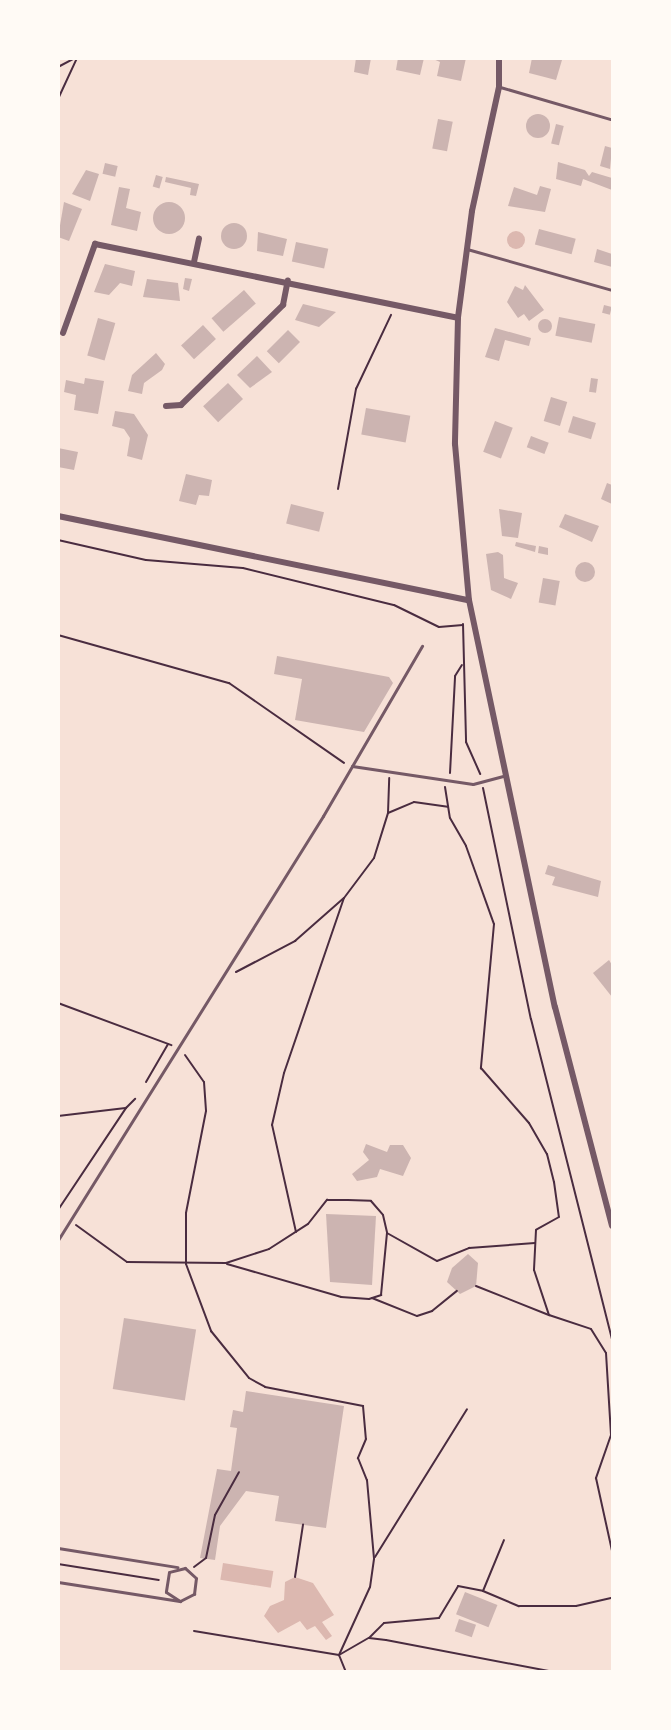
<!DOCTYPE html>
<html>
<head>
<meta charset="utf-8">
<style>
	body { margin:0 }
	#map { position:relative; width:671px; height:1730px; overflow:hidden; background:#f7e1d7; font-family:"Public Sans",sans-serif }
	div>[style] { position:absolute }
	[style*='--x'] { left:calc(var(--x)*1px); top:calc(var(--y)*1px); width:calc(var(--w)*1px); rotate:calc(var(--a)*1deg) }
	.water>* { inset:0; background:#dcb8b0; transform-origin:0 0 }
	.round { border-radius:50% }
	.building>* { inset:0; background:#ccb4b1; transform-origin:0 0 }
	.path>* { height:2px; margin:-1px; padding:0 1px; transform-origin:1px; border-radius:1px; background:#4a2c40 }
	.service>* { height:3px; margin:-1.5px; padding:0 1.5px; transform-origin:1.5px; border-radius:1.5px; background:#755966 }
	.minor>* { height:6px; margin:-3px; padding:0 3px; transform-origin:3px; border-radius:3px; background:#755966 }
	span { translate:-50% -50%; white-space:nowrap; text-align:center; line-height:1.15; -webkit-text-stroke:6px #fffaf5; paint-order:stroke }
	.frame { position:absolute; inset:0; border:60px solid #fffaf5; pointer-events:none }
</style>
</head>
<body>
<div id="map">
	<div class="water">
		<i class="round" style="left:507px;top:231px;width:18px;height:18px"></i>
		<i style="left:223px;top:1563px;width:51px;height:17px;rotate:9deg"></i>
		<i style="clip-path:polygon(295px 1577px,313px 1583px,334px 1615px,322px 1622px,332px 1636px,326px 1640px,315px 1626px,307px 1630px,300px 1621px,278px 1633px,264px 1616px,270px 1606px,284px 1600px,285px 1582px)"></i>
	</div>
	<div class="building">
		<i style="clip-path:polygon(356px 58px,371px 58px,368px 75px,354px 72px)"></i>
		<i style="clip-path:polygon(398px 58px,424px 58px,420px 75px,396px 70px)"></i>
		<i style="clip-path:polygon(431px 58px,466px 58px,461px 81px,437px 76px,440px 62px)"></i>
		<i style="clip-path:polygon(532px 58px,562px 60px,556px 80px,529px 73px)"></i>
		<i class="round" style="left:526px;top:114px;width:24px;height:24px"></i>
		<i style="left:438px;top:119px;width:15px;height:30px;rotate:11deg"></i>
		<i style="left:556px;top:124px;width:8px;height:20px;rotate:14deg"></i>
		<i style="clip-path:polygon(605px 146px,612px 148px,610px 169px,600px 166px)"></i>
		<i style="clip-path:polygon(558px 162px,585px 170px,589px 176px,592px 172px,612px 178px,612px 190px,583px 179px,581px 186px,556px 179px)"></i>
		<i style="left:105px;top:163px;width:13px;height:11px;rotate:13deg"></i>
		<i style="clip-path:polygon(86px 170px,99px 174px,90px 201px,72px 194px)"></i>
		<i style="left:156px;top:175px;width:7px;height:12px;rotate:16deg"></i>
		<i style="clip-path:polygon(166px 177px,199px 184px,196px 196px,190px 195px,191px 188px,165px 182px)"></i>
		<i style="clip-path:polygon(540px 186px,551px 189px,545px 212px,508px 206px,514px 187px,537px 195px)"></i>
		<i style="clip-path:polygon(119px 187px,130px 189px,126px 208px,141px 212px,137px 231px,111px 225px)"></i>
		<i class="round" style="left:153px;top:202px;width:32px;height:32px"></i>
		<i style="clip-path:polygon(64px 202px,82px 209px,69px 241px,58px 237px)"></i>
		<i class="round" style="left:221px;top:223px;width:26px;height:26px"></i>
		<i style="left:539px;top:229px;width:38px;height:16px;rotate:15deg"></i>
		<i style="clip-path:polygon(258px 232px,287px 239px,283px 256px,257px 251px)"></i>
		<i style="left:296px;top:242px;width:33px;height:20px;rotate:12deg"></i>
		<i style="clip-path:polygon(597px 249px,612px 254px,612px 267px,594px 262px)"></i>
		<i style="clip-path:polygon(105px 264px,135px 271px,132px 286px,120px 283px,109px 295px,94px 292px)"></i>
		<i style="clip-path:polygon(185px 278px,192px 279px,189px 291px,183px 289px)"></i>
		<i style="clip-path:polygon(147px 279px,178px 283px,180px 301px,143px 297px)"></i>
		<i style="clip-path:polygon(525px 285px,544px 310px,529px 321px,524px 314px,518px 318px,507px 302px,515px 286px,523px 290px)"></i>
		<i style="left:244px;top:290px;width:18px;height:43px;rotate:49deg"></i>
		<i style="clip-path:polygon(303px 304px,336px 312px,319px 327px,295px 320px)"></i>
		<i style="left:604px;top:305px;width:8px;height:8px;rotate:14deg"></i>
		<i style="left:559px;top:317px;width:37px;height:19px;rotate:11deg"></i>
		<i style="left:98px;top:318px;width:18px;height:39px;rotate:16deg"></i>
		<i class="round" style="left:538px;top:319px;width:14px;height:14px"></i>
		<i style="left:203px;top:325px;width:19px;height:30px;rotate:47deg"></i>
		<i style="clip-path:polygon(495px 328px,531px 338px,529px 346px,505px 340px,499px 361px,485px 357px)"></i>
		<i style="left:288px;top:330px;width:17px;height:30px;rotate:45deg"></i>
		<i style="clip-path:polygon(156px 353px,165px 364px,162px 370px,144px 383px,142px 394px,128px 391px,132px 375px)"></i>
		<i style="clip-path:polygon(257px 356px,272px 372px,250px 388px,237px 375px)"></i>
		<i style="clip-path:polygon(85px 378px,104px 381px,98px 414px,74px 410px,76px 395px,64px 392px,66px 380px,84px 384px)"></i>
		<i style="left:591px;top:378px;width:7px;height:14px;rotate:8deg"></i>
		<i style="left:228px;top:383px;width:22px;height:34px;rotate:47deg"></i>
		<i style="left:551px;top:397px;width:17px;height:25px;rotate:17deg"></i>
		<i style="left:366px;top:408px;width:45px;height:27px;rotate:10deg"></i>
		<i style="clip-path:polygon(115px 411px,134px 414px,148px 435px,142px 460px,127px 456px,130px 438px,124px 429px,112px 426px)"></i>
		<i style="left:573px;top:416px;width:24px;height:17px;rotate:17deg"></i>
		<i style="left:495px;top:421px;width:19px;height:33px;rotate:21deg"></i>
		<i style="left:531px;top:436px;width:19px;height:12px;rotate:21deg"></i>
		<i style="clip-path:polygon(58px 448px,78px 452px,74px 470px,58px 467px)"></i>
		<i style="clip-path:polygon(186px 474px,212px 480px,209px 496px,199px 495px,196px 505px,179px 501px)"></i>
		<i style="clip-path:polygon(607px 483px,612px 485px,612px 504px,601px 499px)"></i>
		<i style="left:291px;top:504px;width:34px;height:20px;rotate:14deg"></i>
		<i style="clip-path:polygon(499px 509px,522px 513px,518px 538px,502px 536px)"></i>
		<i style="clip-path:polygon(565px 514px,599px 526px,592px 542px,559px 527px)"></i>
		<i style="clip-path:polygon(516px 542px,536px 546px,535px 552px,515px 546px)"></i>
		<i style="clip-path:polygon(539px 546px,548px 548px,548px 555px,538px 553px)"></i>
		<i style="clip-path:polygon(498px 552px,503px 555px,504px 578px,518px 583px,511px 599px,491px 590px,486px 554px)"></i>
		<i class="round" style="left:575px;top:562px;width:20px;height:20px"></i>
		<i style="left:543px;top:578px;width:17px;height:25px;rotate:10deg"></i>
		<i style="clip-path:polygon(277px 656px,389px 677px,393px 683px,364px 732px,295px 720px,302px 679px,274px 674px)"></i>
		<i style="clip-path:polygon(548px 865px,601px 881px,598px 897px,552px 885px,555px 877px,545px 874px)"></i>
		<i style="clip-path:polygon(609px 960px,612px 965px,612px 997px,593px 973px)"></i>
		<i style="clip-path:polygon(366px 1144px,387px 1152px,390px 1145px,403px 1145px,411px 1158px,403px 1176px,380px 1169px,377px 1177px,357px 1181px,352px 1174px,369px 1160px,363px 1152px)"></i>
		<i style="clip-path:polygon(326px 1214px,376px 1216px,372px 1285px,330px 1282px)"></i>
		<i style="clip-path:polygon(468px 1254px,478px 1263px,476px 1286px,460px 1294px,447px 1282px,452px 1268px)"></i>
		<i style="left:124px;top:1318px;width:73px;height:72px;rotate:9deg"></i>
		<i style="clip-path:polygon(246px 1391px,344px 1406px,326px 1528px,275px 1521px,279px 1496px,246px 1491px,220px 1526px,215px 1560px,200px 1558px,217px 1469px,231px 1471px,237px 1428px,230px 1427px,233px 1410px,243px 1412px)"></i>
		<i style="left:465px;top:1592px;width:35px;height:24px;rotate:22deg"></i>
		<i style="left:459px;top:1619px;width:18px;height:13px;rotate:19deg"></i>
	</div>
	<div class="path">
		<i style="--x:58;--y:67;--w:19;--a:-28"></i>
		<i style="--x:58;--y:84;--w:12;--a:85"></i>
		<i style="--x:58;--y:99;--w:45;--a:-65.1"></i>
		<i style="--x:338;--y:489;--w:102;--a:-79.8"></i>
		<i style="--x:356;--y:389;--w:82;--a:-64.7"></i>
		<i style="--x:58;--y:540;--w:90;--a:12.8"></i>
		<i style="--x:146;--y:560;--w:97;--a:4.7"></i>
		<i style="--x:243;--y:568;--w:155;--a:13.8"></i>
		<i style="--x:394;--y:605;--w:50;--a:26.1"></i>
		<i style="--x:439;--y:627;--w:24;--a:-5"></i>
		<i style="--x:463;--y:624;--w:118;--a:88.5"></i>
		<i style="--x:466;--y:742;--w:35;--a:66"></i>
		<i style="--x:58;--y:635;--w:178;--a:15.7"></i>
		<i style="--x:229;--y:683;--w:140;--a:34.8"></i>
		<i style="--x:450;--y:773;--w:97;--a:-87"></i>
		<i style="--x:455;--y:676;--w:13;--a:-58"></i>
		<i style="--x:445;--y:787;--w:31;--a:81"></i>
		<i style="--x:450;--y:818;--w:32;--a:60"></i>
		<i style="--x:466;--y:846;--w:83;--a:70.3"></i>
		<i style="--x:494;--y:924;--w:145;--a:95.2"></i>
		<i style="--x:481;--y:1068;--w:73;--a:48.9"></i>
		<i style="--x:529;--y:1123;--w:36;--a:60"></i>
		<i style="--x:547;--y:1154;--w:29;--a:76"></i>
		<i style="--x:554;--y:1182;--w:35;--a:82"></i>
		<i style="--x:559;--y:1217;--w:26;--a:151"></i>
		<i style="--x:536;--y:1230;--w:40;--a:92.9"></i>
		<i style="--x:534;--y:1270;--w:47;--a:71.6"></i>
		<i style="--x:549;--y:1315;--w:44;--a:18.4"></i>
		<i style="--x:591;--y:1329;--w:28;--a:58"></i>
		<i style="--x:606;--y:1353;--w:82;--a:86.5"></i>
		<i style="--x:611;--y:1435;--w:46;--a:109.2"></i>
		<i style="--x:596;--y:1478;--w:75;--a:77.6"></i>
		<i style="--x:483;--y:788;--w:236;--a:78.3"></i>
		<i style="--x:531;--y:1019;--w:331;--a:75.8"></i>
		<i style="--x:388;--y:813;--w:28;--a:-23"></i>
		<i style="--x:414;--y:802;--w:34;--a:8"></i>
		<i style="--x:236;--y:972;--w:67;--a:-27.7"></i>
		<i style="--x:295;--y:941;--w:65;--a:-41.3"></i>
		<i style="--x:344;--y:898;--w:50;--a:-53.1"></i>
		<i style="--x:374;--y:858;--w:47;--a:-72.7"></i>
		<i style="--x:388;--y:813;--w:35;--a:-88"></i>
		<i style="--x:58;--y:1003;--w:121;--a:20.4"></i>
		<i style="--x:185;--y:1055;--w:33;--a:55"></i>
		<i style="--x:204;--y:1082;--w:29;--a:86"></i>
		<i style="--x:206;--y:1111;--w:104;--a:101.1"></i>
		<i style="--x:186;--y:1213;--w:51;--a:90"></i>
		<i style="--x:186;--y:1264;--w:72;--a:69.5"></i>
		<i style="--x:211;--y:1331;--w:60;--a:51"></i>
		<i style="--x:249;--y:1378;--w:18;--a:29"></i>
		<i style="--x:265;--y:1387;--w:100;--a:11"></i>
		<i style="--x:363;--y:1406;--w:33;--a:85"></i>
		<i style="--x:366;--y:1439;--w:21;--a:113"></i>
		<i style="--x:358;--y:1458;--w:24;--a:68"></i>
		<i style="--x:367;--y:1480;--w:79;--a:84.9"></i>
		<i style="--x:374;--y:1559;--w:28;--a:98"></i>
		<i style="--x:370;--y:1587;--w:75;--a:114.5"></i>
		<i style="--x:339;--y:1655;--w:18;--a:68"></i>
		<i style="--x:146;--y:1082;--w:44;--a:-59.9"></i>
		<i style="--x:58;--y:1116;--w:68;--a:-6.7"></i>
		<i style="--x:126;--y:1108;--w:13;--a:-45"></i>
		<i style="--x:58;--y:1210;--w:123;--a:-56.3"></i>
		<i style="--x:76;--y:1225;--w:63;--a:36"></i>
		<i style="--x:127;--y:1262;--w:99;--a:0.6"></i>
		<i style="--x:226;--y:1263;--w:45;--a:-18"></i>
		<i style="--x:269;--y:1249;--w:46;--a:-32.7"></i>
		<i style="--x:308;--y:1224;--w:31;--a:-52"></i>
		<i style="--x:327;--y:1200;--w:21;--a:0"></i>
		<i style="--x:348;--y:1200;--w:23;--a:2"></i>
		<i style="--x:371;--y:1201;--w:18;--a:49"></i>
		<i style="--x:383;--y:1215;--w:18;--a:77"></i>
		<i style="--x:387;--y:1233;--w:57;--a:29.2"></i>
		<i style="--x:437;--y:1261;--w:35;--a:-22"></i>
		<i style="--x:469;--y:1248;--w:66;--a:-4.3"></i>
		<i style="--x:296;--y:1232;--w:110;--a:-102.6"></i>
		<i style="--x:272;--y:1125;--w:53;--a:-77"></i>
		<i style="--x:284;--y:1073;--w:185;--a:-71.1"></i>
		<i style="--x:227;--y:1264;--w:119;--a:16.1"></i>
		<i style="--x:341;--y:1297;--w:28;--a:4"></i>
		<i style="--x:369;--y:1299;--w:13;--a:-18"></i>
		<i style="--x:381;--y:1295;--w:62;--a:-84.5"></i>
		<i style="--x:476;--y:1286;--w:79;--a:21.7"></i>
		<i style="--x:372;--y:1298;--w:48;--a:21.8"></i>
		<i style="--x:417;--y:1316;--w:16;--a:-18"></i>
		<i style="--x:432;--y:1311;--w:32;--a:-39"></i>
		<i style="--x:375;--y:1557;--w:174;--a:-58.1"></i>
		<i style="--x:58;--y:1564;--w:102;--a:9"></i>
		<i style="--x:194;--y:1567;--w:15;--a:-37"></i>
		<i style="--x:206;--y:1558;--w:44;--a:-78.2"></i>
		<i style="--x:215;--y:1515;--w:49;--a:-60.8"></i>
		<i style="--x:295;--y:1577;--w:53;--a:-81.3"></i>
		<i style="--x:483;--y:1591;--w:39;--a:23"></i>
		<i style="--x:519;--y:1606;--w:57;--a:0"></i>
		<i style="--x:576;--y:1606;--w:37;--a:-13"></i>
		<i style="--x:194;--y:1631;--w:147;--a:9.4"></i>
		<i style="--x:339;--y:1655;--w:34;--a:-30"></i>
		<i style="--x:369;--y:1638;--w:17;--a:7"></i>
		<i style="--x:386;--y:1640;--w:171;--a:10.8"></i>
		<i style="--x:369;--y:1638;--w:21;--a:-45"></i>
		<i style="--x:384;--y:1623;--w:55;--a:-5.2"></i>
		<i style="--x:439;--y:1618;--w:37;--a:-59"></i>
		<i style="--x:458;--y:1586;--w:25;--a:11"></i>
		<i style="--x:483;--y:1591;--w:55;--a:-67.6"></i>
	</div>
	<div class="service">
		<i style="--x:500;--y:87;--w:115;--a:16.2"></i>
		<i style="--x:467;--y:249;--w:151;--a:15.8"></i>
		<i style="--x:352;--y:766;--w:122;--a:8.5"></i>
		<i style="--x:473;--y:784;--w:34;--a:-15"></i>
		<i style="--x:58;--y:1240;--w:500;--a:-57.99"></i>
		<i style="--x:323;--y:816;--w:197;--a:-59.8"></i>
		<i style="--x:58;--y:1548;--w:121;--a:9.1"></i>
		<i style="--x:58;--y:1582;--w:123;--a:8.9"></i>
		<i style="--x:180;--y:1601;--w:16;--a:-27"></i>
		<i style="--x:194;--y:1594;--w:16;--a:-83"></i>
		<i style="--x:196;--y:1578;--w:15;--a:-138"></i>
		<i style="--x:185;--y:1568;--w:16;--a:166"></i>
		<i style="--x:169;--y:1572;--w:20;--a:99"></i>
		<i style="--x:166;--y:1592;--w:17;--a:33"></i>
	</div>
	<div class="minor">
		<i style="--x:499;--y:58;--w:29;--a:90"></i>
		<i style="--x:499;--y:87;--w:127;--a:102.3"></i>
		<i style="--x:472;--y:211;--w:108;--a:97.5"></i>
		<i style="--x:458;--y:318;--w:126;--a:91.4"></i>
		<i style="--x:455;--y:444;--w:157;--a:84.9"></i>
		<i style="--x:469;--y:600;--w:416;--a:78.1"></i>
		<i style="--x:555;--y:1007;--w:226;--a:75.4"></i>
		<i style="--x:194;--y:262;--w:24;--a:-78"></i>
		<i style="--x:63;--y:333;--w:95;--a:-70.2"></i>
		<i style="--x:95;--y:244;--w:370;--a:11.5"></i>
		<i style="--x:166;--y:406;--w:15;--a:-4"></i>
		<i style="--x:181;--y:405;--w:143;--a:-44.4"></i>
		<i style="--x:283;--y:305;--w:25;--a:-79"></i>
		<i style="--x:58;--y:516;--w:419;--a:11.6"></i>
	</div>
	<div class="frame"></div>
</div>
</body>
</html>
